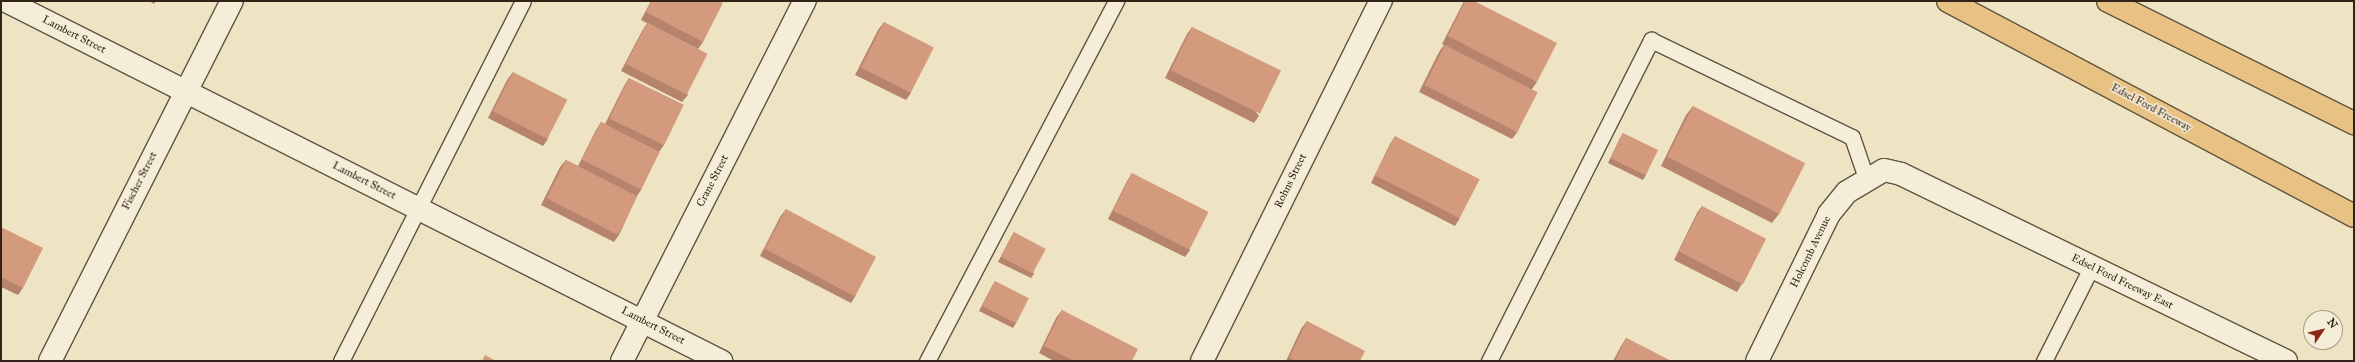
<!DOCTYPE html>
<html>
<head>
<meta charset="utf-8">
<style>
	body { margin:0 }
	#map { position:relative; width:2355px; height:362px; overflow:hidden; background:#eee4c3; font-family:"IM FELL Great Primer",serif }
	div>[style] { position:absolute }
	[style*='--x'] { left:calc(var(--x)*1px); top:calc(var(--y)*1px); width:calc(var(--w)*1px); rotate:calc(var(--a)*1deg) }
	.roads { filter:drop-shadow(1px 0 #615341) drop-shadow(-1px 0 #615341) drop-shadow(0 1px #615341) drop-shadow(0 -1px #615341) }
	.lane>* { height:15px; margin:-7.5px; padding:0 7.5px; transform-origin:7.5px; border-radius:7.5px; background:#f4edd8 }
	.street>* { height:22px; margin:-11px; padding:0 11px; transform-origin:11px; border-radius:11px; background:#f4edd8 }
	.highway>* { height:22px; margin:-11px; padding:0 11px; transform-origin:11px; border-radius:11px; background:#e7c282 }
	.wall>* { inset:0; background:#b6846c }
	.building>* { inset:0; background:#d49a7e; transform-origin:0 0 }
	span { translate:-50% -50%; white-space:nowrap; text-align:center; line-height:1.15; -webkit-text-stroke:3px #f4edd8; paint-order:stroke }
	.street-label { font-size:11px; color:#322316 }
	.frame { position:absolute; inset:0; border:2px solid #322316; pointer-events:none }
	.north { position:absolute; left:2303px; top:310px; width:40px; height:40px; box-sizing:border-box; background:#f4edd8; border:1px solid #a69c8a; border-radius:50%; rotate:55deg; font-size:11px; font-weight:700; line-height:16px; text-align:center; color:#322316 }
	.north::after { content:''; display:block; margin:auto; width:14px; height:18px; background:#8f2418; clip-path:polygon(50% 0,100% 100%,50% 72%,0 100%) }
</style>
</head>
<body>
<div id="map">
	<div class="roads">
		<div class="lane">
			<i style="--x:341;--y:361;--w:403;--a:-63.2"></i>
			<i style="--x:927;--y:361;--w:407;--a:-62.3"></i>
			<i style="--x:1489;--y:361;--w:360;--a:-63.2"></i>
			<i style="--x:1651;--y:40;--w:223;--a:25.8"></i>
			<i style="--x:1852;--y:137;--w:43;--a:71.1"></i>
			<i style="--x:2044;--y:361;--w:104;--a:-63.2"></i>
		</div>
		<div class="street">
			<i style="--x:6;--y:1;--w:801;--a:26.73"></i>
			<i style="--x:50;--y:361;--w:403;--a:-63.2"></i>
			<i style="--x:622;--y:361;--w:404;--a:-63.1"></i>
			<i style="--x:1202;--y:361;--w:402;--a:-63.6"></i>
			<i style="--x:1757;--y:361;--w:164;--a:-63.9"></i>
			<i style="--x:1829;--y:214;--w:28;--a:-51"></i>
			<i style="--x:1847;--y:192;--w:43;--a:-30.7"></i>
			<i style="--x:1884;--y:170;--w:17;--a:13"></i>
			<i style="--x:1901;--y:174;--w:428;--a:25.9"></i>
		</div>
		<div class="highway">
			<i style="--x:1948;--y:1;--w:459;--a:27.9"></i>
			<i style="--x:2108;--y:1;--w:275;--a:26.4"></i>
		</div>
	</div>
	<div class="wall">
		<i style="clip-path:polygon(149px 1px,156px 1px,154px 4px)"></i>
		<i style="clip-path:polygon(651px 1px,719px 1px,703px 42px,698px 49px,641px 20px)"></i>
		<i style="clip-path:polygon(1464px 1px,1474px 1px,1537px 82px,1532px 89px,1518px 131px,1512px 139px,1419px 92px,1439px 52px,1444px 45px,1442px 44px,1462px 5px)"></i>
		<i style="clip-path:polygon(884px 22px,911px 93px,906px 100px,855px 75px,878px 30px)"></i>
		<i style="clip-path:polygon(647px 23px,688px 95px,682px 102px,621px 71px,642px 31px)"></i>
		<i style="clip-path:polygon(1192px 27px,1259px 116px,1254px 123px,1165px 78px,1187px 34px)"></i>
		<i style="clip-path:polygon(513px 72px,548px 139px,543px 146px,488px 118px,507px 80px)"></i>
		<i style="clip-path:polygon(629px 78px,664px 145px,659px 152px,641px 190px,637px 196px,619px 235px,614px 242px,541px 205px,560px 167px,566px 160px,578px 166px,596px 130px,601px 122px,605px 124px,624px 86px)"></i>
		<i style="clip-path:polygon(1693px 106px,1779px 214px,1772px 223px,1661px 166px,1686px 115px)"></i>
		<i style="clip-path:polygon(1623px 133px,1646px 175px,1643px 180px,1608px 163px,1620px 138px)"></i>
		<i style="clip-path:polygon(1395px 136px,1460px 218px,1455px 226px,1371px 183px,1390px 144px)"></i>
		<i style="clip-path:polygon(1132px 173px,1190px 250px,1185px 257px,1108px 219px,1127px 181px)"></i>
		<i style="clip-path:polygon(1702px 206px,1742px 284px,1737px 292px,1674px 260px,1697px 213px)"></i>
		<i style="clip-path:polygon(786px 209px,856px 295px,851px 303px,760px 256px,780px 217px)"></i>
		<i style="clip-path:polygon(1px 227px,23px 288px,18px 295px,1px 287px)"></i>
		<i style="clip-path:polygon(1014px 232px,1034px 274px,1031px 278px,998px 262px,1011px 237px)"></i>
		<i style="clip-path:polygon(995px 281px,1016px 323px,1013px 328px,979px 311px,992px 286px)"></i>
		<i style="clip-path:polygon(1062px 310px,1132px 361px,1054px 361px,1039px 353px,1056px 318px)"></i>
		<i style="clip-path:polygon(1307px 321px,1360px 361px,1286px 361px,1301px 329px)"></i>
		<i style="clip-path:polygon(1626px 338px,1671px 361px,1613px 361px,1621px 346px)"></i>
	</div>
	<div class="building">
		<i style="clip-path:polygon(652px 1px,719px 1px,723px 3px,703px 42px,646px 12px)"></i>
		<i style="clip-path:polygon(1465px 1px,1474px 1px,1557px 43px,1537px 82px,1448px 36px)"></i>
		<i style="left:884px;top:22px;width:56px;height:51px;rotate:27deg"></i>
		<i style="left:647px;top:23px;width:68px;height:46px;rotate:27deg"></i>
		<i style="left:1192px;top:27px;width:99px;height:48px;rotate:26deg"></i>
		<i style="left:1445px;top:45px;width:104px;height:45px;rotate:27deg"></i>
		<i style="left:513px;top:72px;width:61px;height:44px;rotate:27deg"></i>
		<i style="left:629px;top:78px;width:61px;height:45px;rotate:26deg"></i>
		<i style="left:1693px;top:106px;width:126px;height:57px;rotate:27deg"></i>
		<i style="left:601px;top:122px;width:66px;height:42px;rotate:27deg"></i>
		<i style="left:1623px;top:133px;width:39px;height:28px;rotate:26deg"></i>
		<i style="left:1395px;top:136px;width:95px;height:44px;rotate:27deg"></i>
		<i style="left:566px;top:160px;width:80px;height:43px;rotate:27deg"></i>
		<i style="left:1132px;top:173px;width:86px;height:42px;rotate:27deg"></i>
		<i style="left:1702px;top:206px;width:72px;height:51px;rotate:27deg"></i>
		<i style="left:786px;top:209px;width:102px;height:45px;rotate:28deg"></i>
		<i style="clip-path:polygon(1px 227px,43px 248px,23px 288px,1px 277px)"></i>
		<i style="left:1014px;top:232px;width:36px;height:28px;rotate:28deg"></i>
		<i style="left:995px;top:281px;width:38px;height:28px;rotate:27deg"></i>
		<i style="clip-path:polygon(1062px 310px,1138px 349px,1132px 361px,1074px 361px,1044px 346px)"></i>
		<i style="clip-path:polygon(1307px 321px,1365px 351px,1360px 361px,1295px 361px,1289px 358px)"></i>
		<i style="clip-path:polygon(1626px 338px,1671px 361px,1615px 361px)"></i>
		<i style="clip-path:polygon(485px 355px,496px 361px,482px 361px)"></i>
	</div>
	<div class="street-label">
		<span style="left:74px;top:35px;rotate:27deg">Lambert Street</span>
		<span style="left:2151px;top:108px;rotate:28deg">Edsel Ford Freeway</span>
		<span style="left:140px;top:181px;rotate:-63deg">Fischer Street</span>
		<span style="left:364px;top:181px;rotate:27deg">Lambert Street</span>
		<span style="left:713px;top:181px;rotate:-63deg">Crane Street</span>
		<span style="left:1291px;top:181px;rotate:-64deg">Rohns Street</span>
		<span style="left:1811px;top:252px;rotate:-64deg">Holcomb Avenue</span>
		<span style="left:2122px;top:282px;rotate:26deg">Edsel Ford Freeway East</span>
		<span style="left:653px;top:326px;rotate:27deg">Lambert Street</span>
	</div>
	<div class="frame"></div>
	<div class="north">N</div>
</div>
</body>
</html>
